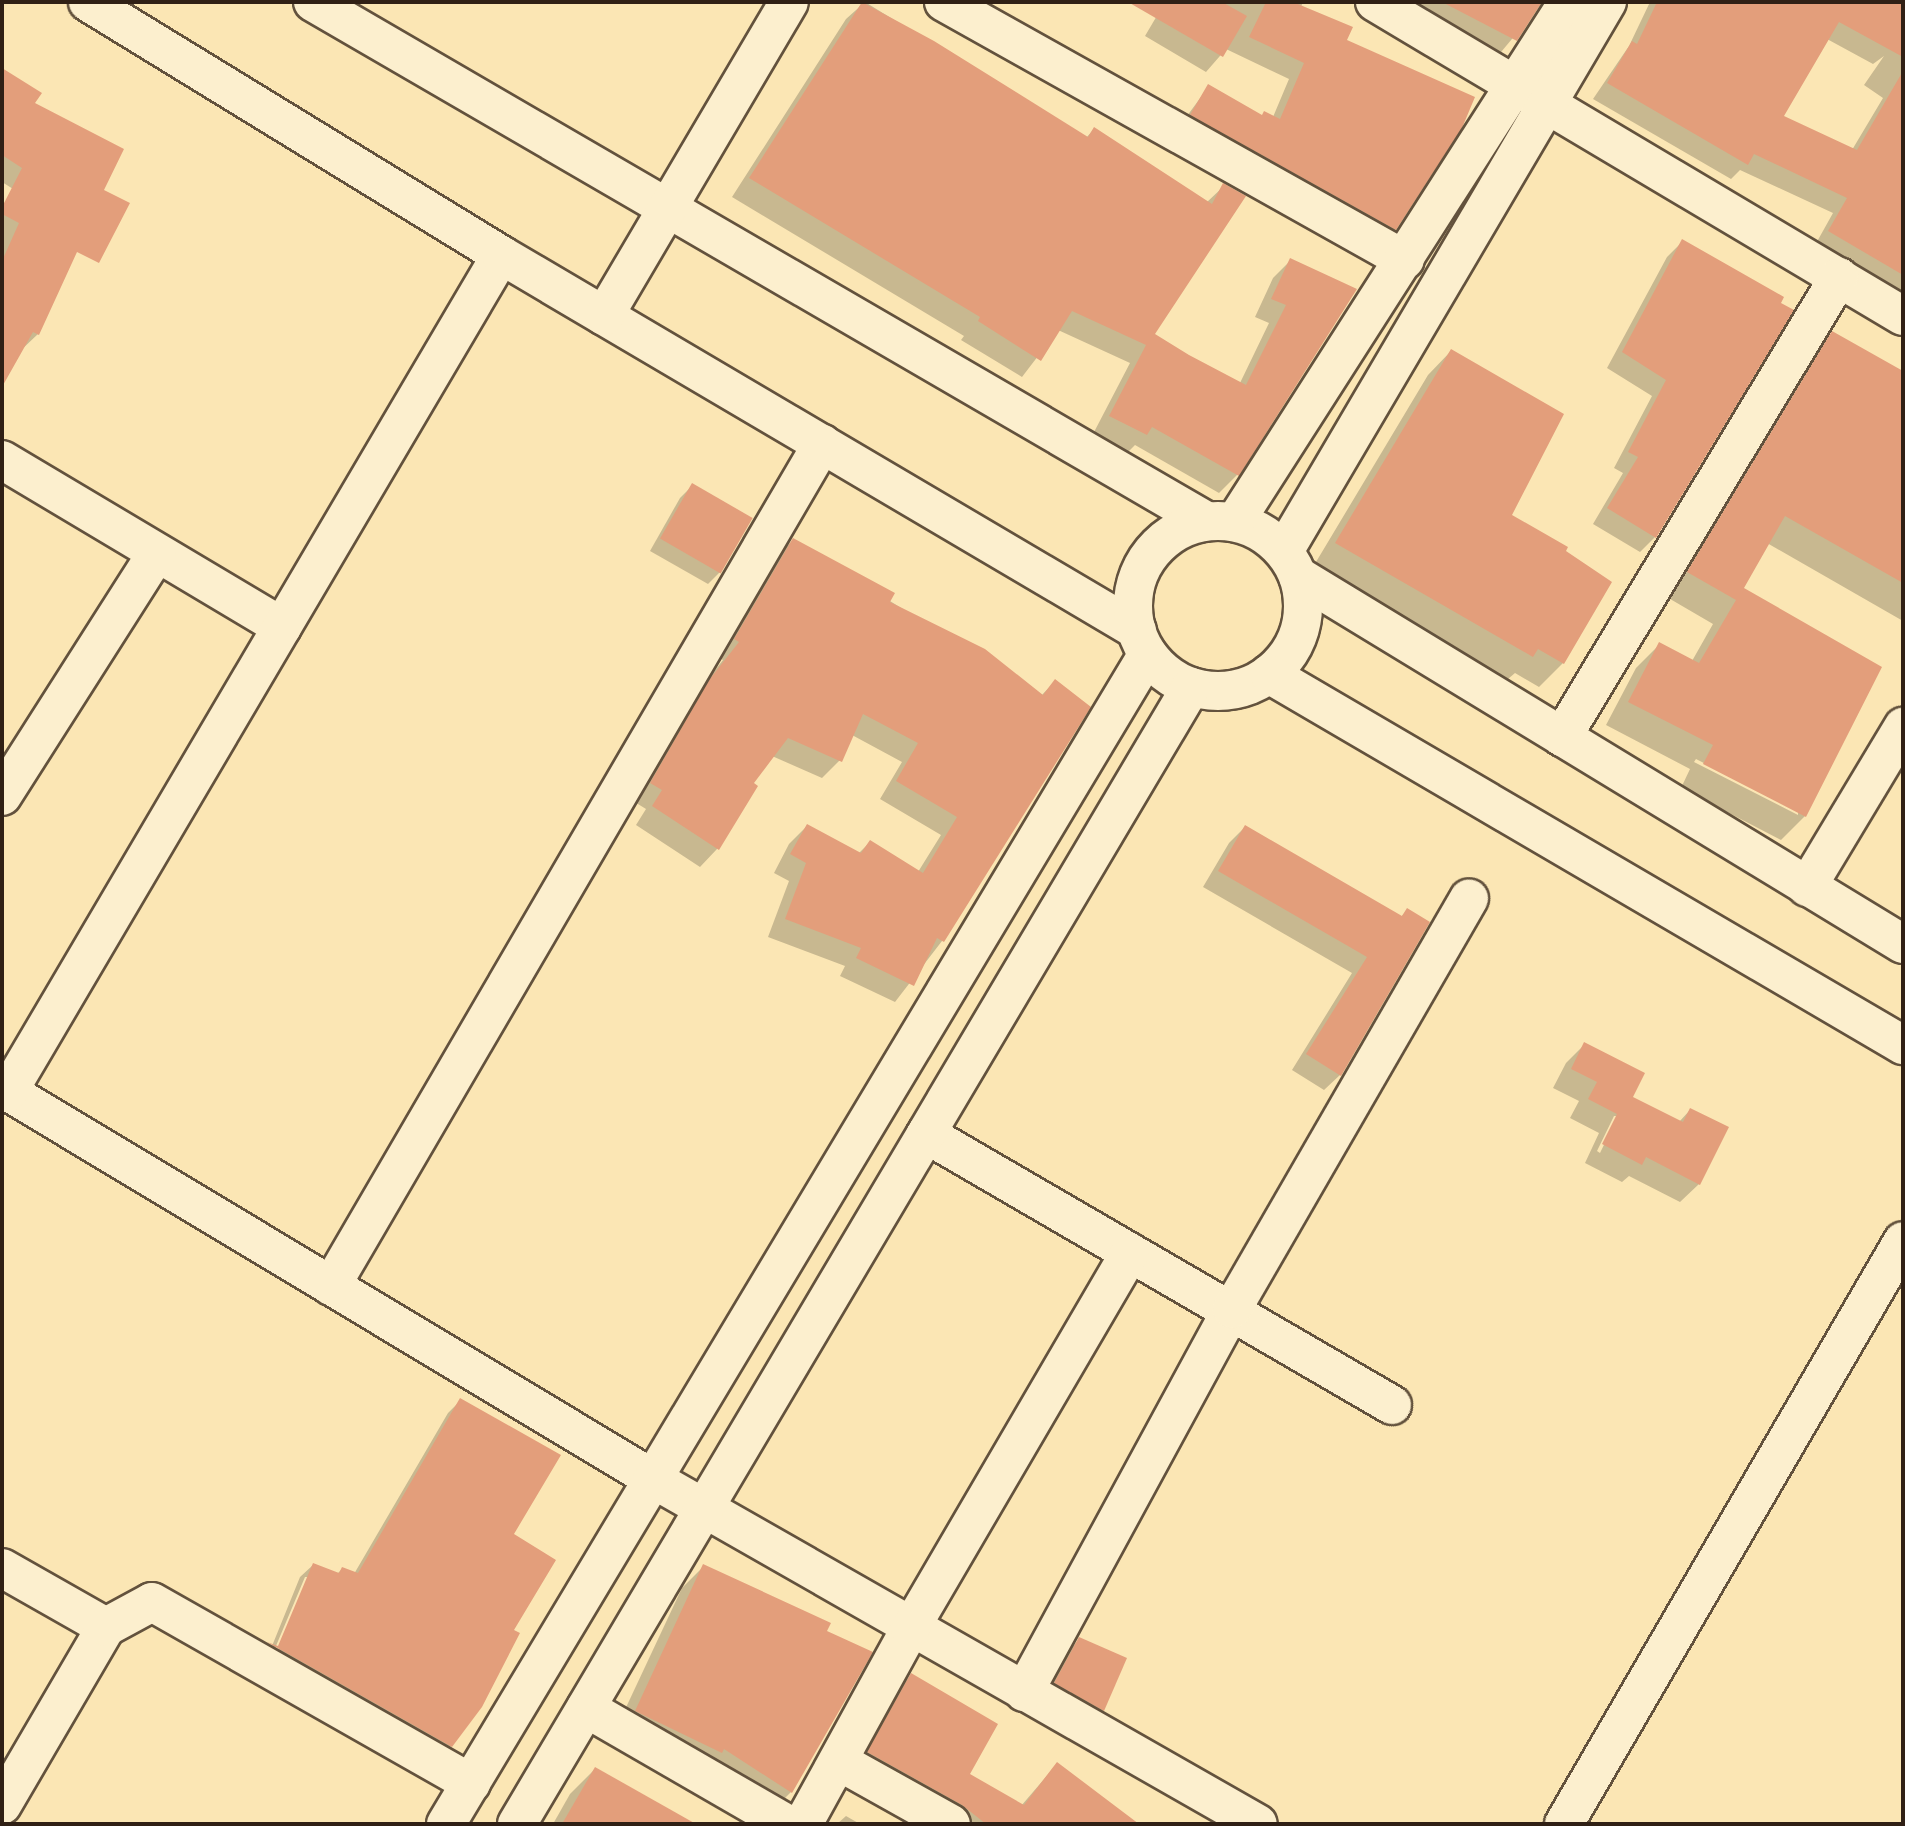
<!DOCTYPE html>
<html>
<head>
<meta charset="utf-8">
<style>
	body { margin:0 }
	#map { position:relative; width:1905px; height:1826px; overflow:hidden; background:#fbe6b4; font-family:Vollkorn,serif }
	div>[style] { position:absolute }
	[style*='--x'] { left:calc(var(--x)*1px); top:calc(var(--y)*1px); width:calc(var(--w)*1px); rotate:calc(var(--a)*1deg) }
	.shadow>* { inset:0; background:#0003 }
	.building>* { inset:0; background:#e39e7b; transform-origin:0 0 }
	.roads { filter:drop-shadow(2px 0 #63523d) drop-shadow(-2px 0 #63523d) drop-shadow(0 2px #63523d) drop-shadow(0 -2px #63523d) }
	.street>* { height:38px; margin:-19px; padding:0 19px; transform-origin:19px; border-radius:19px; background:#fcefce }
	.secondary>* { height:38px; margin:-19px; padding:0 19px; transform-origin:19px; border-radius:19px; background:#fcefce }
	.secondary>.ring { margin:-19px; padding:0; box-sizing:content-box; background:none; border:38px solid #fcefce; border-radius:50% }
	span { translate:-50% -50%; white-space:nowrap; text-align:center; line-height:1.15; -webkit-text-stroke:5px #fcefce; paint-order:stroke }
	.frame { position:absolute; inset:0; border:4px solid #302015; pointer-events:none }
</style>
</head>
<body>
<div id="map">
	<div class="shadow">
		<i style="clip-path:polygon(865px 2px,1086px 138px,1094px 129px,1206px 203px,1224px 186px,1153px 334px,1188px 356px,1240px 383px,1269px 323px,1255px 317px,1273px 278px,1291px 260px,1355px 290px,1237px 475px,1219px 493px,1135px 445px,1128px 452px,1093px 434px,1130px 363px,1058px 330px,1022px 377px,961px 340px,964px 336px,732px 197px,846px 19px)"></i>
		<i style="clip-path:polygon(1165px 2px,1303px 2px,1301px 7px,1345px 41px,1395px 229px,1379px 244px,1176px 131px,1209px 86px,1261px 117px,1273px 117px,1289px 79px,1226px 49px,1206px 72px,1145px 36px)"></i>
		<i style="clip-path:polygon(1397px 2px,1543px 2px,1491px 64px)"></i>
		<i style="clip-path:polygon(evenodd,1650px 2px,1903px 2px,1903px 22px,1890px 46px,1903px 35px,1903px 301px,1814px 247px,1833px 213px,1740px 170px,1731px 179px,1593px 99px,1629px 46px,1650px 2px,1827px 39px,1873px 64px,1884px 56px,1864px 85px,1883px 98px,1852px 150px,1781px 117px,1827px 39px)"></i>
		<i style="clip-path:polygon(2px 70px,39px 94px,32px 104px,75px 228px,2px 182px)"></i>
		<i style="clip-path:polygon(2px 205px,84px 233px,38px 334px,19px 352px,2px 384px)"></i>
		<i style="clip-path:polygon(1682px 242px,1655px 537px,1640px 552px,1593px 524px,1623px 473px,1614px 468px,1652px 396px,1607px 368px,1667px 257px)"></i>
		<i style="clip-path:polygon(evenodd,1832px 333px,1903px 372px,1903px 621px,1767px 543px,1741px 589px,1805px 816px,1781px 840px,1681px 788px,1690px 769px,1606px 725px,1636px 668px,1660px 644px,1692px 661px,1713px 624px,1665px 596px,1809px 357px,1832px 333px,1696px 759px,1798px 811px,1798px 815px,1694px 762px,1696px 759px)"></i>
		<i style="clip-path:polygon(1451px 351px,1563px 663px,1539px 687px,1515px 673px,1508px 679px,1313px 567px,1428px 375px)"></i>
		<i style="clip-path:polygon(692px 486px,720px 572px,708px 584px,650px 551px,680px 498px)"></i>
		<i style="clip-path:polygon(793px 540px,1041px 696px,1055px 681px,1088px 708px,942px 941px,895px 1002px,840px 976px,845px 966px,768px 937px,789px 881px,774px 873px,789px 844px,807px 826px,859px 853px,870px 842px,918px 872px,941px 835px,880px 799px,902px 762px,852px 735px,840px 760px,822px 778px,772px 756px,751px 784px,756px 787px,717px 849px,700px 867px,636px 825px,646px 809px,633px 801px,692px 700px,723px 660px,717px 657px,775px 558px)"></i>
		<i style="clip-path:polygon(1245px 827px,1401px 917px,1407px 910px,1340px 1075px,1324px 1090px,1292px 1070px,1352px 973px,1203px 887px,1229px 843px)"></i>
		<i style="clip-path:polygon(evenodd,1585px 1044px,1630px 1098px,1679px 1122px,1690px 1110px,1699px 1184px,1680px 1202px,1629px 1176px,1622px 1182px,1585px 1163px,1599px 1133px,1570px 1118px,1579px 1101px,1553px 1088px,1566px 1063px,1585px 1044px,1614px 1116px,1618px 1116px,1600px 1153px,1597px 1151px,1614px 1116px)"></i>
		<i style="clip-path:polygon(evenodd,461px 1400px,511px 1535px,512px 1630px,451px 1746px,438px 1759px,256px 1656px,272px 1646px,300px 1577px,313px 1565px,337px 1574px,342px 1569px,354px 1574px,448px 1413px,461px 1400px,305px 1577px,308px 1577px,276px 1655px,273px 1653px,305px 1577px)"></i>
		<i style="clip-path:polygon(704px 1566px,825px 1632px,791px 1792px,769px 1814px,614px 1733px,682px 1588px)"></i>
		<i style="clip-path:polygon(1079px 1640px,1103px 1710px,1090px 1722px,1043px 1695px,1067px 1652px)"></i>
		<i style="clip-path:polygon(911px 1676px,967px 1774px,1021px 1806px,1057px 1764px,1136px 1824px,945px 1824px,851px 1771px,893px 1693px)"></i>
		<i style="clip-path:polygon(595px 1769px,692px 1824px,553px 1824px,570px 1794px)"></i>
		<i style="clip-path:polygon(846px 1816px,860px 1824px,837px 1824px)"></i>
	</div>
	<div class="building">
		<i style="clip-path:polygon(862px 2px,934px 41px,1088px 137px,1094px 127px,1212px 204px,1223px 183px,1246px 196px,1155px 334px,1189px 355px,1246px 385px,1286px 305px,1271px 299px,1290px 258px,1357px 289px,1239px 476px,1152px 427px,1147px 435px,1109px 416px,1146px 345px,1072px 311px,1041px 361px,978px 321px,980px 317px,749px 178px)"></i>
		<i style="clip-path:polygon(1128px 2px,1222px 2px,1247px 16px,1223px 57px)"></i>
		<i style="clip-path:polygon(1266px 2px,1293px 2px,1353px 27px,1347px 40px,1475px 97px,1462px 128px,1396px 230px,1190px 115px,1208px 84px,1262px 115px,1264px 111px,1280px 119px,1304px 63px,1249px 37px)"></i>
		<i style="clip-path:polygon(1442px 2px,1542px 2px,1517px 41px)"></i>
		<i style="clip-path:polygon(1657px 2px,1903px 2px,1903px 57px,1839px 22px,1784px 116px,1857px 150px,1903px 71px,1903px 275px,1828px 231px,1847px 198px,1754px 154px,1748px 165px,1607px 83px,1632px 41px,1637px 44px)"></i>
		<i style="clip-path:polygon(2px 68px,42px 93px,35px 103px,124px 149px,104px 190px,130px 203px,99px 263px,77px 252px,39px 335px,33px 332px,2px 387px,2px 261px,19px 223px,2px 214px,2px 207px,22px 168px,2px 155px)"></i>
		<i style="clip-path:polygon(1682px 239px,1784px 297px,1781px 303px,1794px 310px,1656px 538px,1607px 508px,1638px 457px,1628px 452px,1666px 380px,1622px 352px)"></i>
		<i style="clip-path:polygon(1832px 331px,1903px 371px,1903px 583px,1785px 516px,1744px 588px,1882px 667px,1806px 817px,1703px 764px,1713px 745px,1628px 702px,1659px 642px,1699px 663px,1736px 600px,1687px 572px)"></i>
		<i style="clip-path:polygon(1451px 349px,1564px 414px,1512px 515px,1568px 547px,1566px 551px,1612px 582px,1564px 664px,1538px 649px,1533px 657px,1335px 543px)"></i>
		<i style="left:692px;top:483px;width:70px;height:64px;rotate:30deg"></i>
		<i style="clip-path:polygon(793px 538px,895px 593px,890px 602px,985px 649px,1043px 695px,1055px 679px,1091px 707px,944px 942px,937px 938px,914px 986px,856px 958px,861px 948px,785px 919px,806px 863px,790px 854px,807px 824px,861px 853px,870px 840px,923px 873px,957px 817px,896px 781px,918px 743px,863px 714px,842px 762px,788px 738px,754px 783px,758px 786px,719px 850px,652px 806px,662px 790px,650px 783px,709px 680px,739px 642px,734px 639px)"></i>
		<i style="clip-path:polygon(1245px 825px,1402px 916px,1407px 908px,1430px 922px,1341px 1076px,1306px 1054px,1367px 957px,1218px 871px)"></i>
		<i style="clip-path:polygon(1584px 1042px,1645px 1073px,1633px 1097px,1683px 1122px,1690px 1108px,1729px 1127px,1700px 1185px,1646px 1157px,1642px 1165px,1602px 1144px,1617px 1114px,1588px 1099px,1597px 1082px,1571px 1069px)"></i>
		<i style="clip-path:polygon(460px 1398px,561px 1455px,514px 1534px,556px 1560px,514px 1630px,520px 1633px,482px 1707px,452px 1747px,267px 1642px,278px 1646px,313px 1563px,339px 1573px,342px 1567px,358px 1573px)"></i>
		<i style="clip-path:polygon(703px 1564px,831px 1623px,827px 1631px,873px 1652px,792px 1793px,724px 1749px,722px 1753px,635px 1711px)"></i>
		<i style="clip-path:polygon(1079px 1637px,1127px 1658px,1104px 1711px,1054px 1683px)"></i>
		<i style="clip-path:polygon(911px 1673px,998px 1724px,970px 1774px,1024px 1805px,1057px 1762px,1139px 1824px,986px 1824px,962px 1805px,867px 1752px)"></i>
		<i style="clip-path:polygon(595px 1767px,696px 1824px,562px 1824px)"></i>
	</div>
	<div class="roads">
		<div class="street">
			<i style="--x:944;--y:2;--w:528;--a:29.23"></i>
			<i style="--x:1375;--y:2;--w:614;--a:30.74"></i>
			<i style="--x:2;--y:460;--w:326;--a:30.8"></i>
			<i style="--x:1562;--y:737;--w:537;--a:-58.94"></i>
			<i style="--x:2;--y:796;--w:288;--a:-57.5"></i>
			<i style="--x:1807;--y:887;--w:187;--a:-59"></i>
			<i style="--x:2;--y:1088;--w:759;--a:30.99"></i>
			<i style="--x:653;--y:1479;--w:696;--a:29.69"></i>
			<i style="--x:8;--y:1092;--w:971;--a:-59.5"></i>
			<i style="--x:926;--y:1134;--w:539;--a:30.18"></i>
			<i style="--x:331;--y:1286;--w:975;--a:-59.75"></i>
			<i style="--x:2;--y:1568;--w:120;--a:29.6"></i>
			<i style="--x:106;--y:1627;--w:206;--a:120.3"></i>
			<i style="--x:106;--y:1627;--w:52;--a:-28.5"></i>
			<i style="--x:152;--y:1602;--w:367;--a:29.6"></i>
			<i style="--x:1024;--y:1692;--w:436;--a:-61.5"></i>
			<i style="--x:1232;--y:1309;--w:474;--a:-60"></i>
			<i style="--x:586;--y:1708;--w:232;--a:30"></i>
			<i style="--x:840;--y:1762;--w:127;--a:29.2"></i>
			<i style="--x:803;--y:1824;--w:222;--a:-61.2"></i>
			<i style="--x:910;--y:1629;--w:436;--a:-59.7"></i>
		</div>
		<div class="secondary">
			<i style="--x:88;--y:2;--w:484;--a:31.5"></i>
			<i style="--x:501;--y:255;--w:738;--a:30.52"></i>
			<i style="--x:313;--y:2;--w:1033;--a:30.16"></i>
			<i style="--x:604;--y:316;--w:364;--a:-59.5"></i>
			<i class="ring" style="left:1133px;top:521px;width:132px;height:132px"></i>
			<i style="--x:1235;--y:522;--w:617;--a:-57.37"></i>
			<i style="--x:1284;--y:551;--w:637;--a:-59.53"></i>
			<i style="--x:1298;--y:576;--w:708;--a:31.31"></i>
			<i style="--x:1269;--y:674;--w:735;--a:30.34"></i>
			<i style="--x:446;--y:1824;--w:1364;--a:-59.04"></i>
			<i style="--x:517;--y:1824;--w:1322;--a:-59.34"></i>
			<i style="--x:1564;--y:1824;--w:674;--a:-59.82"></i>
		</div>
	</div>
	<div class="frame"></div>
</div>
</body>
</html>
